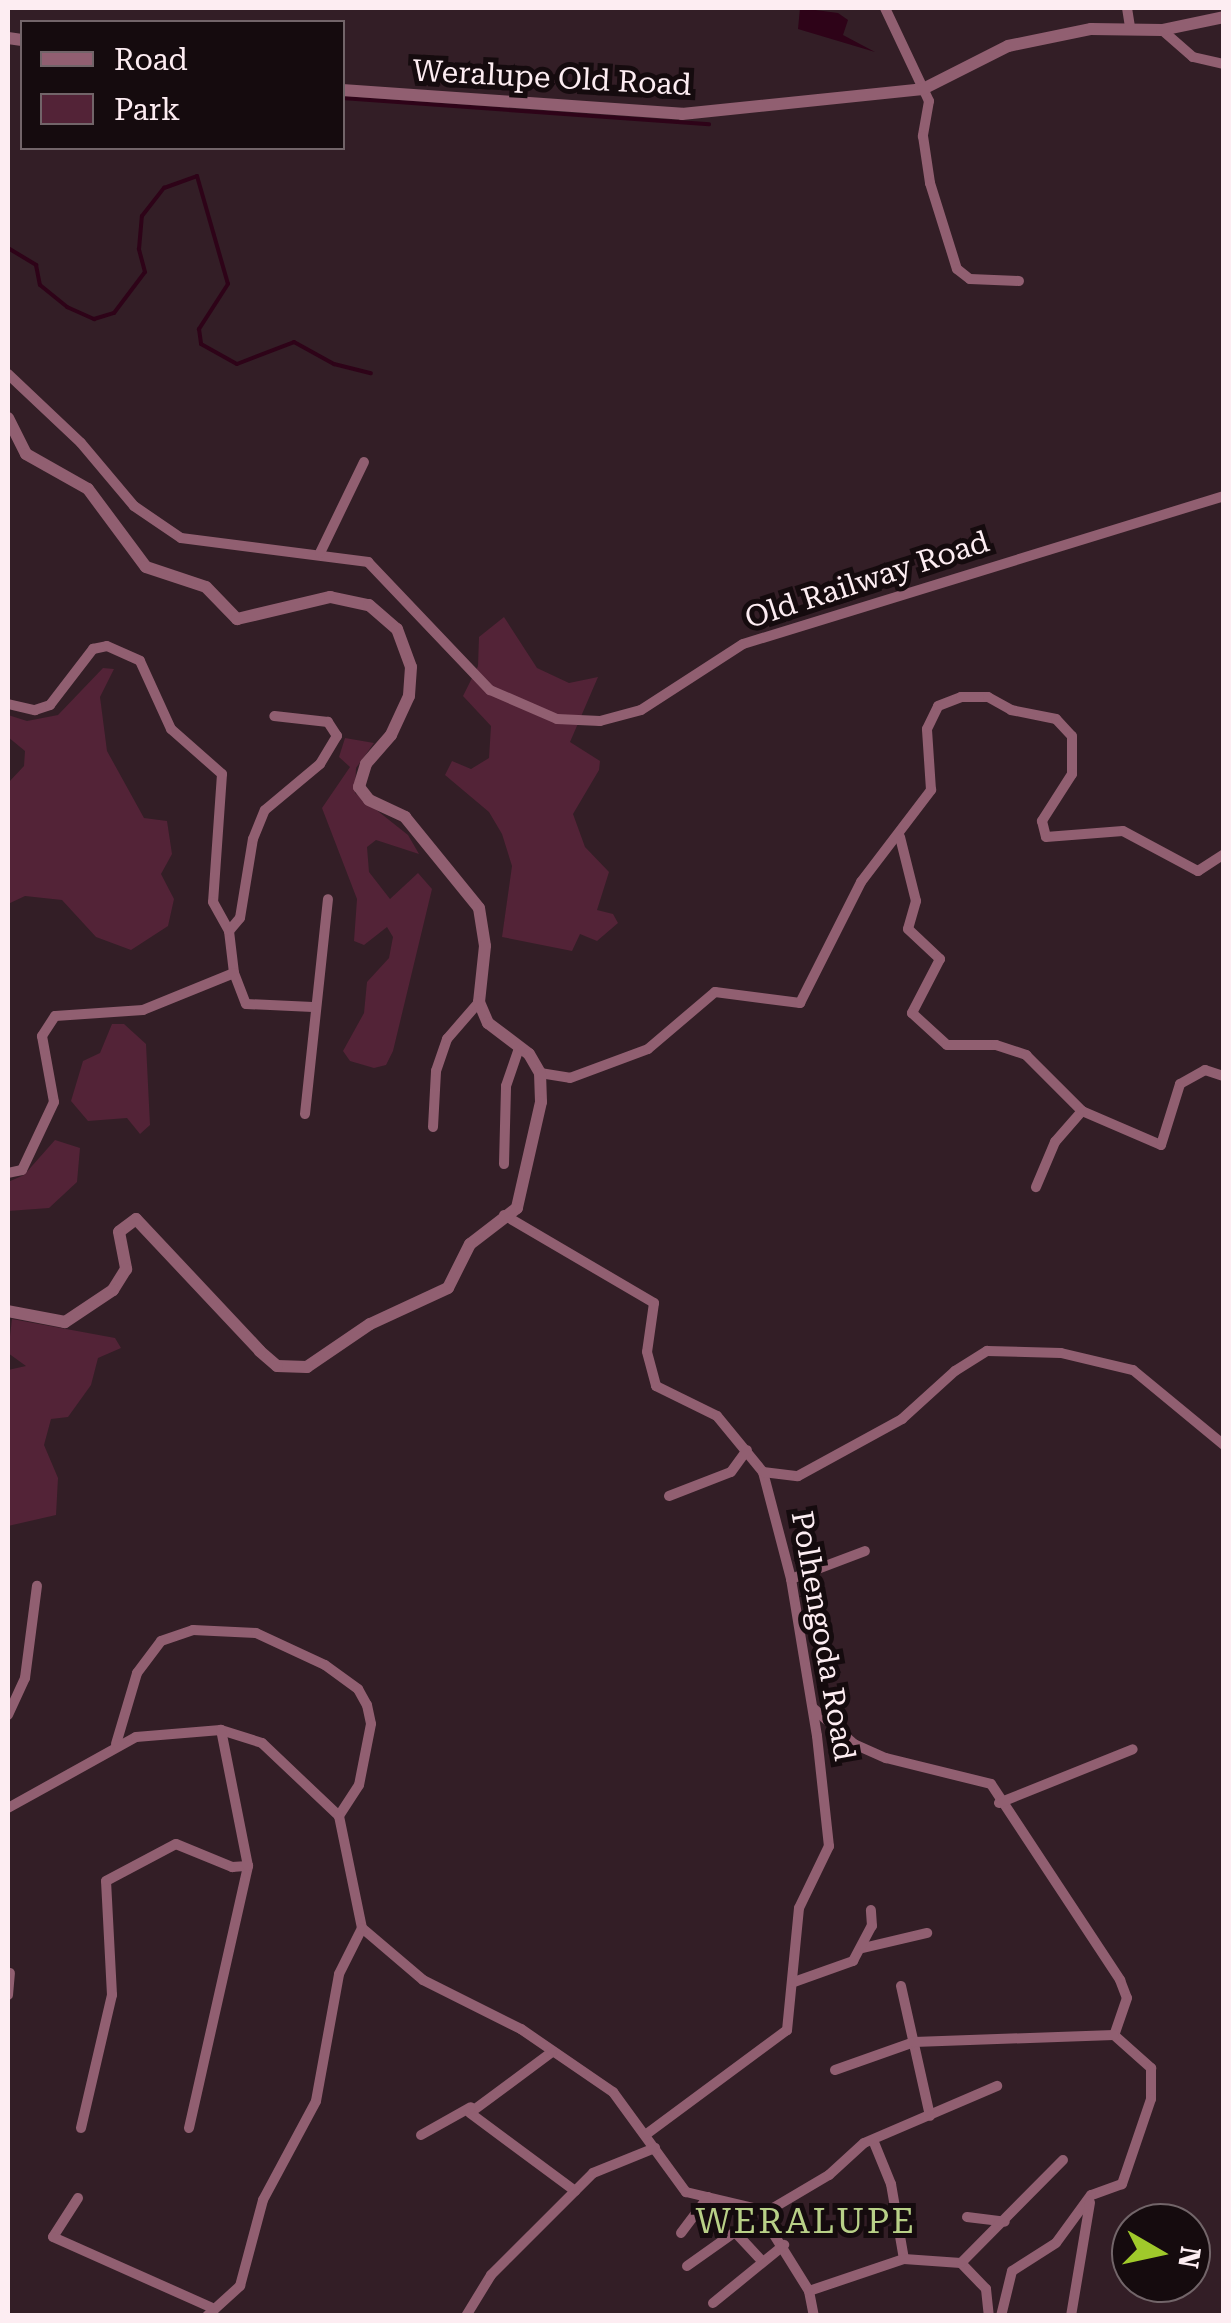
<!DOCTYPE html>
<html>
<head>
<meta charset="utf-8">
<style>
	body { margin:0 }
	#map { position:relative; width:1231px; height:2323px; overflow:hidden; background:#331e26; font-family:"Roboto Serif",serif }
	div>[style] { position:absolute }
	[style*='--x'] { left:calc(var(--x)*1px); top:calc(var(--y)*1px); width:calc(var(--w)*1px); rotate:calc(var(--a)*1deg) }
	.green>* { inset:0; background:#532337 }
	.water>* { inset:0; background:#2e0318 }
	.stream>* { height:4px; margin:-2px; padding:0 2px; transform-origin:2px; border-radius:2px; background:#2e0318 }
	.minor>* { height:10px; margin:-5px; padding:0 5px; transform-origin:5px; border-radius:5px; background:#915f71 }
	.tertiary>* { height:12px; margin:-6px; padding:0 6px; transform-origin:6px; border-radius:6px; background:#915f71 }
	span { translate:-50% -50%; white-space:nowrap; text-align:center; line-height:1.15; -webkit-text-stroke:10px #150b0e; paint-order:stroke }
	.street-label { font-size:30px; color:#fdedf2 }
	.quarter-label { font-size:35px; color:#b8d087; letter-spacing:2.5px }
	.frame { position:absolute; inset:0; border:10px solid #fdedf2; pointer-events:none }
	.legend { position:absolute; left:20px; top:20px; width:325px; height:130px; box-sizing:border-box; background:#150b0e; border:2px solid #726569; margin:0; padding:12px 18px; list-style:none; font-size:30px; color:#fdedf2 }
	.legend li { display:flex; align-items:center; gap:20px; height:50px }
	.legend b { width:50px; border:2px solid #726569 }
	.north { position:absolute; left:1111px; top:2203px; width:100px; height:100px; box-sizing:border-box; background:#150b0e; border:2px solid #726569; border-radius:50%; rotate:99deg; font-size:28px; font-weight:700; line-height:40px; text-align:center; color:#fdedf2 }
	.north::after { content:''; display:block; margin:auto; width:35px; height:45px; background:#a0c92b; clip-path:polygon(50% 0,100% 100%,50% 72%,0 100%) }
</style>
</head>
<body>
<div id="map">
	<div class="green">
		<i style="clip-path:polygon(504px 617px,537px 668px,569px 683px,598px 677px,570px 742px,600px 761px,599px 770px,573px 814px,585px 847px,609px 872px,597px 910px,613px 914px,618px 923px,597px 941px,580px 934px,572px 951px,502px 937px,512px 866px,502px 834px,489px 812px,445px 775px,452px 761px,471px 769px,489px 758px,491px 726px,463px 696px,478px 666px,479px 637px)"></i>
		<i style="clip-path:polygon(103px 668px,114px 669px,100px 697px,107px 751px,144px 818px,167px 821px,172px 854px,161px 874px,174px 899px,168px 926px,131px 950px,96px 937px,62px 900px,25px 896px,8px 904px,8px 783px,24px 766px,25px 751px,8px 737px,8px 715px,27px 721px,58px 715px)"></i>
		<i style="clip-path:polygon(345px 738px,374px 743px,356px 768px,355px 793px,408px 835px,419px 854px,376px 840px,367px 847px,369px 872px,390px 899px,418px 873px,432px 889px,393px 1051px,386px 1065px,374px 1068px,350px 1061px,343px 1051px,364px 1013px,367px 982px,389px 958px,393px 937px,387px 927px,364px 945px,354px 941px,357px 899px,322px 808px,350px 767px,339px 757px)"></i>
		<i style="clip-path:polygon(112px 1024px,124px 1024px,146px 1044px,150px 1125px,140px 1134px,127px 1118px,88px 1121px,71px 1101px,83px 1061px,100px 1053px)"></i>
		<i style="clip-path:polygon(55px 1140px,80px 1148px,77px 1182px,49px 1208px,8px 1211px,8px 1182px,24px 1175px)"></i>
		<i style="clip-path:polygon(12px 1319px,115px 1338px,121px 1348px,98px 1358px,91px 1385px,68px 1417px,51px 1419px,44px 1445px,58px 1478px,56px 1515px,8px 1526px,8px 1370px,26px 1366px,8px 1353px)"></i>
	</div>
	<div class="water">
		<i style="clip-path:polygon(800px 8px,838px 13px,848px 20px,843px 35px,875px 52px,798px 29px)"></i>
	</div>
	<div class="stream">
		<i style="--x:342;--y:98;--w:368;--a:4.1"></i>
		<i style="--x:8;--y:248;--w:33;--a:31"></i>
		<i style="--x:36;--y:265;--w:20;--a:79"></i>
		<i style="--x:40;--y:285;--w:35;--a:39"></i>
		<i style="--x:67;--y:307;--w:30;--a:24"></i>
		<i style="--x:94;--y:319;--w:21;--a:-17"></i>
		<i style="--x:114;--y:313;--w:51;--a:-52.9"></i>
		<i style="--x:145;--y:272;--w:24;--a:-105"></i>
		<i style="--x:139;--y:249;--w:33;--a:-85"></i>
		<i style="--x:142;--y:216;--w:36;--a:-52"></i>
		<i style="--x:164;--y:188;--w:35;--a:-20"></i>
		<i style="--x:197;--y:176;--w:112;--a:74"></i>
		<i style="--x:228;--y:284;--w:54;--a:122.8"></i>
		<i style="--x:199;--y:329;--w:15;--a:82"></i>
		<i style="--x:201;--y:344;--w:41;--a:29.1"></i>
		<i style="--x:237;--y:364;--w:61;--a:-21.1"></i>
		<i style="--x:294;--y:342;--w:46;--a:28.8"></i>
		<i style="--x:334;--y:364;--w:38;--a:14"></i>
	</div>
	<div class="minor">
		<i style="--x:885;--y:8;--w:103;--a:64.7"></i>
		<i style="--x:929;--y:101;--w:36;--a:100"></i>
		<i style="--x:923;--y:136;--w:48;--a:81.5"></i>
		<i style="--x:930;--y:183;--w:90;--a:72.6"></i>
		<i style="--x:957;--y:269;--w:16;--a:38"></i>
		<i style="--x:970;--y:279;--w:49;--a:2.3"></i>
		<i style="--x:1127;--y:8;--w:18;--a:81"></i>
		<i style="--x:1162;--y:30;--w:41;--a:41.1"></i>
		<i style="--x:1193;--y:57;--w:32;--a:13"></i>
		<i style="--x:8;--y:374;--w:100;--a:43.4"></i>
		<i style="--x:81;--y:443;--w:82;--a:49.9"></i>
		<i style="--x:134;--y:506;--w:57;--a:34.2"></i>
		<i style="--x:181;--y:538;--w:189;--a:7.3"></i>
		<i style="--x:368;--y:562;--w:177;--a:46.4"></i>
		<i style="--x:490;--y:690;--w:73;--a:23.4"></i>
		<i style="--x:557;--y:719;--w:43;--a:2.7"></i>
		<i style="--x:600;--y:721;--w:42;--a:-15"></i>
		<i style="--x:641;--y:710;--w:121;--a:-32.9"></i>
		<i style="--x:743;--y:644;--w:503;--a:-17.1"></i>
		<i style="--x:320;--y:553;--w:101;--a:-64.2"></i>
		<i style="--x:8;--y:704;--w:28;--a:13"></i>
		<i style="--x:35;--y:710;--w:16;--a:-18"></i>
		<i style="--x:50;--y:705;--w:71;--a:-52.5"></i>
		<i style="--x:93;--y:649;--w:14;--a:-12"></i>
		<i style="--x:107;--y:646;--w:36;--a:24"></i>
		<i style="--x:140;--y:661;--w:75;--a:65.5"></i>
		<i style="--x:171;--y:729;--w:68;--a:41.4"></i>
		<i style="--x:222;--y:774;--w:128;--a:94"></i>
		<i style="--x:213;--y:902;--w:33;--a:61"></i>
		<i style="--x:229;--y:931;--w:42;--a:83.2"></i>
		<i style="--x:234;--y:973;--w:98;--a:157.9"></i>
		<i style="--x:143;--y:1010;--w:88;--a:176.1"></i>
		<i style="--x:55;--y:1016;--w:24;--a:123"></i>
		<i style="--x:42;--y:1036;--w:67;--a:79.7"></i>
		<i style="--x:54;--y:1102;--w:75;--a:115.2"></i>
		<i style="--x:22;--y:1170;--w:14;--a:168"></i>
		<i style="--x:900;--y:837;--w:66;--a:76"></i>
		<i style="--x:916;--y:901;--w:29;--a:106"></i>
		<i style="--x:908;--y:929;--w:44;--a:43.2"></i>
		<i style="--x:940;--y:959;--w:61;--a:117.4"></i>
		<i style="--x:912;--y:1013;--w:47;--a:42.4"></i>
		<i style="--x:947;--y:1045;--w:49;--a:0"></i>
		<i style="--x:996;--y:1045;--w:32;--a:18"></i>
		<i style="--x:1026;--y:1055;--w:79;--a:45"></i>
		<i style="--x:1082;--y:1111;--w:41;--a:131.1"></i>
		<i style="--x:1055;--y:1142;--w:49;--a:112.9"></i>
		<i style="--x:229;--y:931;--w:17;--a:-50"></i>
		<i style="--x:240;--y:918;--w:80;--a:-80.7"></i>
		<i style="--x:253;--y:839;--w:31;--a:-68"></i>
		<i style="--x:265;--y:810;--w:72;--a:-39.9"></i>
		<i style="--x:320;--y:764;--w:33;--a:-59"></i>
		<i style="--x:337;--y:736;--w:17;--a:-123"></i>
		<i style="--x:328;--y:722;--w:54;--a:-173.7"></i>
		<i style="--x:234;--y:973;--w:33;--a:69"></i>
		<i style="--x:246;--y:1004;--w:67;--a:2.6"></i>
		<i style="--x:540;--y:1073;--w:30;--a:9"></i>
		<i style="--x:570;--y:1078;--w:83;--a:-20.4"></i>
		<i style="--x:648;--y:1049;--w:88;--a:-40.4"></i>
		<i style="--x:715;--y:992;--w:86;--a:7.4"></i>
		<i style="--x:800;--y:1003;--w:136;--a:-63.2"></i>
		<i style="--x:861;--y:882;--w:116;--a:-52.7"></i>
		<i style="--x:931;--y:790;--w:61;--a:-93.8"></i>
		<i style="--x:927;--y:729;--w:25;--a:-64"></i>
		<i style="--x:938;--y:706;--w:25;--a:-21"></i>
		<i style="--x:961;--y:697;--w:27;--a:0"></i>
		<i style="--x:988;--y:697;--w:26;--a:29"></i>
		<i style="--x:1011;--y:710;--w:46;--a:11.3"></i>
		<i style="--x:1056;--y:719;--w:23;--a:47"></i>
		<i style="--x:1072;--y:736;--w:38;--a:90"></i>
		<i style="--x:1072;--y:774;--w:56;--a:122.6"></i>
		<i style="--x:1042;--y:821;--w:16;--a:76"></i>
		<i style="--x:1046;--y:837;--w:77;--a:-4.5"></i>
		<i style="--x:1123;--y:831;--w:85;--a:28.1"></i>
		<i style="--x:1198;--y:871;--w:31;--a:-33"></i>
		<i style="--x:1082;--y:1111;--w:86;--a:23.3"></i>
		<i style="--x:1161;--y:1145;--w:64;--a:-72.7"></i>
		<i style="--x:1180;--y:1084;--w:29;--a:-29"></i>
		<i style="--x:1205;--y:1070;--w:20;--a:18"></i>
		<i style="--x:305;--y:1114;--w:216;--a:-83.9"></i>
		<i style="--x:433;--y:1127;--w:56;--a:-86.9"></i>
		<i style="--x:436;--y:1071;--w:34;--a:-71"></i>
		<i style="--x:447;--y:1039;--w:49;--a:-49.1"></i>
		<i style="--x:504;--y:1164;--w:78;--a:-88.5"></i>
		<i style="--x:506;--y:1086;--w:39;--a:-71"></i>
		<i style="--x:504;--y:1215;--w:174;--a:30.4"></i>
		<i style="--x:654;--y:1303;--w:49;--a:98.1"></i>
		<i style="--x:647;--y:1352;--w:35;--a:75"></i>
		<i style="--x:656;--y:1386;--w:68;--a:26.2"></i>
		<i style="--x:717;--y:1416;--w:72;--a:50.6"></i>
		<i style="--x:763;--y:1472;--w:111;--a:75.3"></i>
		<i style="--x:791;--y:1579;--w:159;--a:80.6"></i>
		<i style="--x:817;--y:1736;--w:111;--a:83.8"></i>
		<i style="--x:829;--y:1846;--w:69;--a:115.8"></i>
		<i style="--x:799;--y:1908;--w:123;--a:95.6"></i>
		<i style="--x:787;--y:2030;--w:173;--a:143.5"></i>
		<i style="--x:763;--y:1472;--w:35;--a:7"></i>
		<i style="--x:798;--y:1476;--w:119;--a:-28.7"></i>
		<i style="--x:902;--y:1419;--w:72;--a:-42.2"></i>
		<i style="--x:955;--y:1371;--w:38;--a:-32"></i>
		<i style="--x:987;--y:1351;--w:74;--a:1.5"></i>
		<i style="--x:1061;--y:1353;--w:74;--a:13.3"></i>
		<i style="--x:1133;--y:1370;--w:118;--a:39.5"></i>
		<i style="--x:669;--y:1496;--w:66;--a:-21.2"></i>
		<i style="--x:731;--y:1472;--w:27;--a:-54"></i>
		<i style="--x:791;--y:1579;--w:79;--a:-20.7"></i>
		<i style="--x:813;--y:1708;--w:55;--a:41.3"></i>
		<i style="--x:854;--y:1744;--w:35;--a:24"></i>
		<i style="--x:886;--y:1758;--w:108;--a:13.9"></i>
		<i style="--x:991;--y:1784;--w:235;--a:56.6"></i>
		<i style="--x:1120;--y:1980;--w:19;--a:69"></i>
		<i style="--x:1127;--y:1998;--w:39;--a:109"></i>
		<i style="--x:1114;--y:2035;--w:50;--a:41.7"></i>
		<i style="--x:1151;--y:2068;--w:31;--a:90"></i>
		<i style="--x:1151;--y:2099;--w:90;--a:108.8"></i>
		<i style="--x:1122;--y:2184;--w:33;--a:160"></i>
		<i style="--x:1091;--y:2195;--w:59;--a:126.1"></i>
		<i style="--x:1056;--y:2243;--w:52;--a:147.5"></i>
		<i style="--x:1012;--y:2271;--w:46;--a:103.7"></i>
		<i style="--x:8;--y:1715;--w:41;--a:-65.3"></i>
		<i style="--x:25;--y:1678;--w:93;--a:-82.6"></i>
		<i style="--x:116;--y:1744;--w:74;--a:-73.5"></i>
		<i style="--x:137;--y:1673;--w:40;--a:-53"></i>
		<i style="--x:161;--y:1641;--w:34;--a:-19"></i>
		<i style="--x:193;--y:1630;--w:63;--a:2.7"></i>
		<i style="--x:256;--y:1633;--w:76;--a:24.9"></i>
		<i style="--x:325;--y:1665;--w:41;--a:36"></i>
		<i style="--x:358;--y:1689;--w:18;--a:61"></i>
		<i style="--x:367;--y:1705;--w:19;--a:78"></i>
		<i style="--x:371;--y:1724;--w:62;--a:101.1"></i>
		<i style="--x:359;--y:1785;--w:37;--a:123"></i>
		<i style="--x:999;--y:1803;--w:144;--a:-21.9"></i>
		<i style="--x:8;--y:1808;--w:146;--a:-29"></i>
		<i style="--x:136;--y:1737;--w:85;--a:-4.7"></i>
		<i style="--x:221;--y:1730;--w:43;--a:17.6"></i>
		<i style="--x:262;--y:1743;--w:106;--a:43.5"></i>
		<i style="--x:339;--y:1816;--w:114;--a:78.4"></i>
		<i style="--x:362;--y:1928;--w:80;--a:40.4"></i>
		<i style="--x:423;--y:1980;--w:110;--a:26.6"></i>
		<i style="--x:521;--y:2029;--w:112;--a:34.4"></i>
		<i style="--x:613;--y:2092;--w:124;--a:53.9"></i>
		<i style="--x:686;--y:2192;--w:74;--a:13.3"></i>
		<i style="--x:758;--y:2209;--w:97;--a:58.1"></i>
		<i style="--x:809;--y:2291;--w:25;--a:79"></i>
		<i style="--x:863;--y:1948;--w:66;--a:-13.2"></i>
		<i style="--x:794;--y:1982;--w:63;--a:-19.6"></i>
		<i style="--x:853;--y:1961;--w:40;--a:-62"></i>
		<i style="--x:872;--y:1926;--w:16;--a:-94"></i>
		<i style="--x:901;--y:1986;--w:133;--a:77.4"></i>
		<i style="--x:8;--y:1995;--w:22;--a:-85"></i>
		<i style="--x:552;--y:2052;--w:102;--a:143.4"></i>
		<i style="--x:470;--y:2113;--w:131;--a:36.6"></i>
		<i style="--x:835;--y:2070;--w:84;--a:-19.5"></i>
		<i style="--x:914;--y:2042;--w:200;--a:-2"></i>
		<i style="--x:81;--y:2128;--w:137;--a:-76.9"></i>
		<i style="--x:112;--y:1995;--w:114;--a:-93"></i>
		<i style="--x:106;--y:1881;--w:79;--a:-27.9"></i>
		<i style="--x:176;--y:1844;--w:61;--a:22.3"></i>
		<i style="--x:232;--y:1867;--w:16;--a:-4"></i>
		<i style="--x:189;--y:2128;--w:269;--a:-77.3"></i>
		<i style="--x:248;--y:1866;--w:139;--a:-101.2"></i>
		<i style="--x:421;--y:2135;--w:57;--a:-29.2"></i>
		<i style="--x:873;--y:2140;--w:48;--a:67.8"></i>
		<i style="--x:891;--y:2184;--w:76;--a:80.2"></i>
		<i style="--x:78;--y:2198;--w:46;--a:122.7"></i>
		<i style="--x:53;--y:2237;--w:177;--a:24"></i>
		<i style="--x:763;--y:2214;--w:77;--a:-30.6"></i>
		<i style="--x:829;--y:2175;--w:47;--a:-42.4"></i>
		<i style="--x:864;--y:2143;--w:145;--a:-23.2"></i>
		<i style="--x:967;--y:2217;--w:38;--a:7"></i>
		<i style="--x:681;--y:2233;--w:45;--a:-53.1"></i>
		<i style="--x:961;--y:2263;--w:36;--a:46"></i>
		<i style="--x:986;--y:2289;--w:27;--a:84"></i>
		<i style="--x:687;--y:2266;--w:59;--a:-35.3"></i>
		<i style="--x:735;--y:2232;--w:37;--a:47"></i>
		<i style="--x:809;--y:2291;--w:100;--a:-18.6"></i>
		<i style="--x:904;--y:2259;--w:57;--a:4"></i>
		<i style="--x:961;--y:2263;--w:145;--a:-45.3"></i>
		<i style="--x:713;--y:2303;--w:92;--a:-39.2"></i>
		<i style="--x:207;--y:2316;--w:45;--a:-42.3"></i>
		<i style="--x:240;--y:2286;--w:89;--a:-75"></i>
		<i style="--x:263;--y:2200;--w:112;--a:-61.8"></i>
		<i style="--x:316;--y:2101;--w:129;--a:-79.7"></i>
		<i style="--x:339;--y:1974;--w:51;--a:-63.4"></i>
		<i style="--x:466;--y:2316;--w:48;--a:-58.6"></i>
		<i style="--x:491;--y:2275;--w:144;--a:-45"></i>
		<i style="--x:593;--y:2173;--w:67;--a:-22"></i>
		<i style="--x:1071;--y:2316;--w:115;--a:-80.5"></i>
	</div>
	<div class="tertiary">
		<i style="--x:8;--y:38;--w:14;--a:8"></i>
		<i style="--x:342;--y:90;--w:341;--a:4"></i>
		<i style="--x:682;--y:114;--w:242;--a:-5.9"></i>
		<i style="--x:923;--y:89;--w:95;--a:-26.8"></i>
		<i style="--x:1008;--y:46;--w:85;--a:-11.6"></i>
		<i style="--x:1091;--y:29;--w:71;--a:0.8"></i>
		<i style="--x:1162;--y:30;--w:63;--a:-11.8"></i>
		<i style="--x:8;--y:418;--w:40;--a:63.4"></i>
		<i style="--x:26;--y:454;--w:71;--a:29.4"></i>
		<i style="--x:88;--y:489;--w:97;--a:53.4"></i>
		<i style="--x:146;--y:567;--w:63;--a:18.4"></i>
		<i style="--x:206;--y:587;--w:45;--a:45.9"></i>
		<i style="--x:237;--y:619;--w:96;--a:-13.3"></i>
		<i style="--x:330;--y:597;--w:40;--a:12"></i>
		<i style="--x:369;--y:605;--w:37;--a:41"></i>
		<i style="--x:397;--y:629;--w:40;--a:69.8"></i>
		<i style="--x:411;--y:667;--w:29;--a:94"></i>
		<i style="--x:409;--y:696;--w:43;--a:114.8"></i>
		<i style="--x:391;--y:735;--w:38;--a:131"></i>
		<i style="--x:366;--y:764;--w:24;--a:107"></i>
		<i style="--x:359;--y:787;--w:16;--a:52"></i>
		<i style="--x:369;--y:800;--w:40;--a:25"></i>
		<i style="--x:405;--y:817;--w:117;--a:50.9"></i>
		<i style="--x:479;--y:908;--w:38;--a:81"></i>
		<i style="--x:485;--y:946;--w:56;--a:96.1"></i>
		<i style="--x:479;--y:1002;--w:23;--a:67"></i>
		<i style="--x:488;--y:1023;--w:51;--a:37.1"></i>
		<i style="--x:529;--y:1054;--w:22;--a:60"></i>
		<i style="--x:540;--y:1073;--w:29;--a:88"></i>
		<i style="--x:541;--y:1102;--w:109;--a:102.8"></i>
		<i style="--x:517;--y:1208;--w:59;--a:142.5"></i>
		<i style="--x:470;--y:1244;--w:49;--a:116.6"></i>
		<i style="--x:448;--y:1288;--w:86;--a:155.2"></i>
		<i style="--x:370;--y:1324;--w:76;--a:145.7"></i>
		<i style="--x:307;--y:1367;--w:30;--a:-178"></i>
		<i style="--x:277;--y:1366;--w:23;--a:-139"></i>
		<i style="--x:260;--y:1351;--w:181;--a:-133.2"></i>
		<i style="--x:136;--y:1219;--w:21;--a:143"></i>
		<i style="--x:119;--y:1232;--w:38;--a:79"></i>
		<i style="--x:126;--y:1269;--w:25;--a:122"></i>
		<i style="--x:113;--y:1290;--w:58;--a:146.3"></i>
		<i style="--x:65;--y:1322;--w:58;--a:-169.1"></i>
	</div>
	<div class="street-label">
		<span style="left:552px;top:78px;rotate:3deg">Weralupe Old Road</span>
		<span style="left:867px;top:580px;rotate:-18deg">Old Railway Road</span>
		<span style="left:823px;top:1636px;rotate:80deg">Polhengoda Road</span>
	</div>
	<div class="quarter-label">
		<span style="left:806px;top:2222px">WERALUPE</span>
	</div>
	<div class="frame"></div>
	<ul class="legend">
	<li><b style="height:12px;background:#915f71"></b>Road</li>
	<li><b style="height:28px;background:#532337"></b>Park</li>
	</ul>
	<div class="north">N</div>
</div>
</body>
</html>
